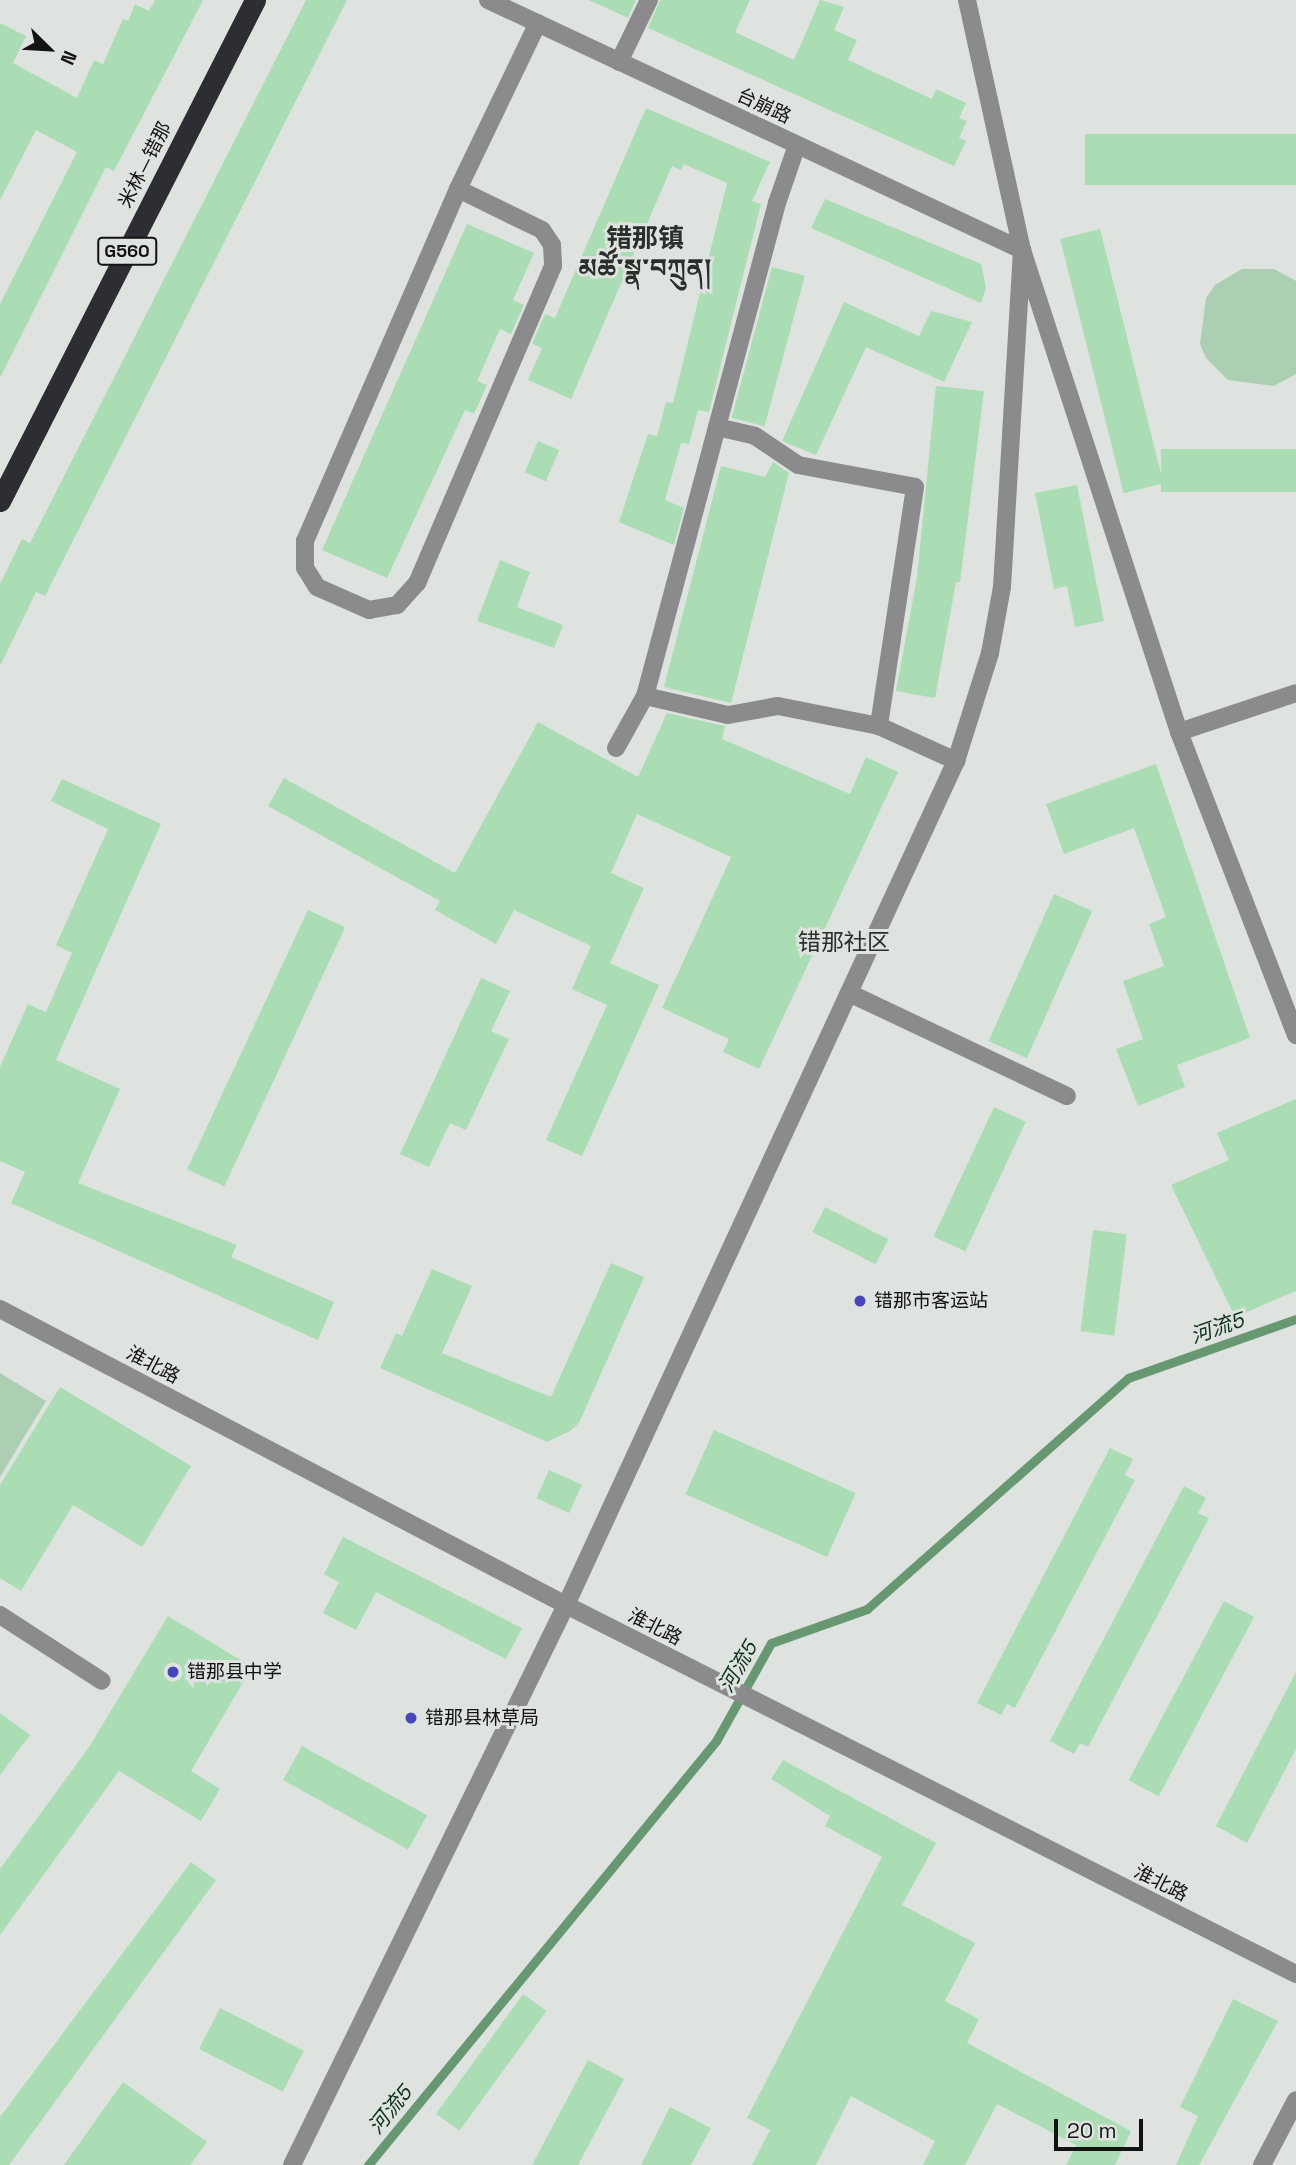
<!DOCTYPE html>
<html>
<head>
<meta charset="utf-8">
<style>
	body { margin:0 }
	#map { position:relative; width:1296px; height:2165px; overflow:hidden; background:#dee3df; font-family:"Space Grotesk","Noto Sans SC","Noto Serif Tibetan",sans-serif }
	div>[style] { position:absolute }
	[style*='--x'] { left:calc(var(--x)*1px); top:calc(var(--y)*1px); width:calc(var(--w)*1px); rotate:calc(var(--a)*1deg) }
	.green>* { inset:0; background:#acceb2 }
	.stream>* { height:9px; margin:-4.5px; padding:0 4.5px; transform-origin:4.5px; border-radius:4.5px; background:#689872 }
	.building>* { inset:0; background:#aaddb3; transform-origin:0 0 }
	.minor>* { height:18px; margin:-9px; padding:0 9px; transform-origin:9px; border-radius:9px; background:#8b8b8d }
	.highway>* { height:21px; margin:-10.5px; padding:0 10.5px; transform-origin:10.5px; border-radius:10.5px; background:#2d2e32 }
	.dots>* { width:19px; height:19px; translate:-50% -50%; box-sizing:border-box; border:4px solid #dee3df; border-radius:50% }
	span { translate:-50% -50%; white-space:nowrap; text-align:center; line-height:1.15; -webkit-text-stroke:6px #dee3df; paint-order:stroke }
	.shield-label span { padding:2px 5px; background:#dee3df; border:2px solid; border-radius:5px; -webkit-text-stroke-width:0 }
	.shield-label { font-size:18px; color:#121312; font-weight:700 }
	.street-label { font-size:19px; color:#121312 }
	.poi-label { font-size:19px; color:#121312 }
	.left { translate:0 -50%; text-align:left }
	.water-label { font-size:21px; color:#0c3218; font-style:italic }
	.quarter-label { font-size:23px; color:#2b2f2c }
	.district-label { font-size:26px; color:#2b2f2c; font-weight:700 }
	.north { position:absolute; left:14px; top:14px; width:70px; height:70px; -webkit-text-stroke:5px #dee3df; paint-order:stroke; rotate:114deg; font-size:19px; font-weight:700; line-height:28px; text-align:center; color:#121312 }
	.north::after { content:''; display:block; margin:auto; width:24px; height:32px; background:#121312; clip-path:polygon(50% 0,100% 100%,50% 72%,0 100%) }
	.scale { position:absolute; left:1054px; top:2119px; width:89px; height:32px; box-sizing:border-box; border:4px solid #121312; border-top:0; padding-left:9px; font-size:21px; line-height:24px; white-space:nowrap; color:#121312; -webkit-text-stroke:5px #dee3df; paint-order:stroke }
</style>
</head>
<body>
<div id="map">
	<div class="green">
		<i style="clip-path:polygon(1242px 269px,1274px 269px,1296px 281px,1296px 374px,1274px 386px,1228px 380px,1206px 358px,1200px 344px,1206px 298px,1215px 285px)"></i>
		<i style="clip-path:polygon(0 1373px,46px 1401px,0 1477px)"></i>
	</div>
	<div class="stream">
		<i style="--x:368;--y:2165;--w:549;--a:-50.62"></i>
		<i style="--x:716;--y:1741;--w:112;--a:-60.7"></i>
		<i style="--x:771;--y:1643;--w:102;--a:-19.5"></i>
		<i style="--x:867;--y:1609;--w:349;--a:-41.5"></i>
		<i style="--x:1128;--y:1378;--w:178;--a:-19.4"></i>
	</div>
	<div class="building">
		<i style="clip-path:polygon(155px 0,203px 0,114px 171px,106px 167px,0 378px,0 304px,77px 152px,36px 130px,0 200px,0 23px,26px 36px,13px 63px,77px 98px,94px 60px,103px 64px,123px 19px,128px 21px,135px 4px,149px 11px)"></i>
		<i style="clip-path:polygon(306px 0,347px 0,45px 596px,36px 592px,0 666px,0 584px,22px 539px,30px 543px)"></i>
		<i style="clip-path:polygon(589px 0,636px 0,628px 18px)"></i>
		<i style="clip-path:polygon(660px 0,750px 0,735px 32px,794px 60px,820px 0,844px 7px,834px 30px,857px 40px,848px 60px,932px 99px,936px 89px,966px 103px,959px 118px,967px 121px,959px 138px,966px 141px,954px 166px,648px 28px)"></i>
		<i style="clip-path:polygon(646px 108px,770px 162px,752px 201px,761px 204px,709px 412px,698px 410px,689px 444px,681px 443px,665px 500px,684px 508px,674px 545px,619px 522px,648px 434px,657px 436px,666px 402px,673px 403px,727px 183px,684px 164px,681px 170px,672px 166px,571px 399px,528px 380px,542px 348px,532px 344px,545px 314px,555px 318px)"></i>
		<i style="left:1296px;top:134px;width:51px;height:211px;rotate:90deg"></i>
		<i style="clip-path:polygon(825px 199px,981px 264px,986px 288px,981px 303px,811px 228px)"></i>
		<i style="clip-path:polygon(467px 224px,534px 253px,513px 300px,524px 305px,511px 334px,500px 329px,477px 381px,487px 385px,474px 414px,465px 410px,387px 578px,322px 550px)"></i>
		<i style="left:1100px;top:229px;width:262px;height:41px;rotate:76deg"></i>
		<i style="left:772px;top:267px;width:34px;height:156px;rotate:15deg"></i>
		<i style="clip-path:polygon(844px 302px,919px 336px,931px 311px,972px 322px,944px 382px,866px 347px,816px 455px,782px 441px)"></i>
		<i style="clip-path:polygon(936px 386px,984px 391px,960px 582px,956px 582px,935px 698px,896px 691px,917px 577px)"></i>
		<i style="left:538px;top:441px;width:23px;height:34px;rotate:23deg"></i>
		<i style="left:1296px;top:449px;width:43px;height:135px;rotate:90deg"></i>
		<i style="clip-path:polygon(773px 462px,789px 473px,731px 703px,664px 687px,721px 466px,765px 477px)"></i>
		<i style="clip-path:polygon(1077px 485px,1104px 621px,1075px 627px,1067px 586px,1054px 589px,1035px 493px)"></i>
		<i style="clip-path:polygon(500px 560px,530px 572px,517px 607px,563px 625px,554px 648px,477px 621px)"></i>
		<i style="clip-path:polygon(667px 713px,725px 726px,722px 739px,850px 794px,866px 757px,898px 772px,759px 1069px,723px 1052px,729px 1039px,662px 1008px,731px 857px,637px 814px,611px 873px,644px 888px,610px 963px,659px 985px,582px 1156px,546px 1140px,607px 1005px,572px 989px,591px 946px,514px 910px,496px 944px,435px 910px,440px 901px,268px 806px,284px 778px,455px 873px,538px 722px,638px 777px)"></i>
		<i style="clip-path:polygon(1156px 764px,1250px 1038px,1177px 1065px,1185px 1087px,1138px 1106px,1116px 1049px,1143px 1039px,1123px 981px,1164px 966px,1149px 924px,1166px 917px,1134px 828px,1064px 854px,1046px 804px)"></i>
		<i style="clip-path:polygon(62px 779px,161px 824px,56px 1060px,120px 1089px,78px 1183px,237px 1245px,231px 1257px,334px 1302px,318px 1340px,11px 1203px,25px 1172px,0 1161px,0 1067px,28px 1004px,46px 1012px,72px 953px,56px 945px,108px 829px,51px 801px)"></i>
		<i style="left:1054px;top:894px;width:42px;height:161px;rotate:24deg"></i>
		<i style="left:308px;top:910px;width:41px;height:286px;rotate:25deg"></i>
		<i style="clip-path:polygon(481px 978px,510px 991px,491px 1031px,509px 1039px,466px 1130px,450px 1123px,429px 1167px,400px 1154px)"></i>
		<i style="clip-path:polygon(1296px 1099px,1296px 1291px,1235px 1317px,1171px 1185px,1229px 1160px,1217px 1133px)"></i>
		<i style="left:994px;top:1107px;width:35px;height:143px;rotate:25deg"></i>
		<i style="left:825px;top:1207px;width:71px;height:28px;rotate:27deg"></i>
		<i style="left:1093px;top:1230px;width:34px;height:102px;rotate:7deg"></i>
		<i style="clip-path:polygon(611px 1263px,644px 1277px,579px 1423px,570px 1431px,547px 1442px,380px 1368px,396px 1333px,402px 1336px,432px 1269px,472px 1286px,442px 1353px,551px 1397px)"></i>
		<i style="clip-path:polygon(60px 1387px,191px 1466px,142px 1547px,73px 1505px,21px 1591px,0 1578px,0 1485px)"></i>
		<i style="left:714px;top:1430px;width:155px;height:70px;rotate:24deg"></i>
		<i style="clip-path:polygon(1110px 1448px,1133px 1459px,1125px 1475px,1135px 1480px,1015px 1708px,1007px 1704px,1001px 1715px,977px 1703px)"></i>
		<i style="left:549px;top:1470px;width:36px;height:31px;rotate:24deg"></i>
		<i style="clip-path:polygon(1184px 1486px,1206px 1498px,1198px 1513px,1209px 1518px,1088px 1747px,1080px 1743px,1074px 1754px,1050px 1741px)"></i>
		<i style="clip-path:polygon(343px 1537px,522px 1628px,506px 1659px,376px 1592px,356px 1630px,323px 1613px,339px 1582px,324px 1574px)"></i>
		<i style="left:1224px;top:1601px;width:34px;height:203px;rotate:28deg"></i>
		<i style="clip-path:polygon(168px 1616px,252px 1667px,191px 1771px,220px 1789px,201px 1821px,119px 1771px,0 1935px,0 1869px,89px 1747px)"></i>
		<i style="clip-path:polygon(1296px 1672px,1296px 1749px,1247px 1843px,1216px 1826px)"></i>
		<i style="clip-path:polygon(0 1713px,30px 1735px,0 1775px)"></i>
		<i style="left:302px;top:1746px;width:143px;height:39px;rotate:29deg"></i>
		<i style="clip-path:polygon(783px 1760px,936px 1843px,902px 1905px,975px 1943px,945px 2001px,979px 2019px,967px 2043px,1131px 2131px,1115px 2165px,1066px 2165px,1076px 2145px,997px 2104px,965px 2165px,923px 2165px,935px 2141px,851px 2096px,816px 2165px,752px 2165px,770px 2130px,747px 2118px,882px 1857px,825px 1826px,830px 1816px,771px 1779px)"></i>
		<i style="clip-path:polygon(191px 1862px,216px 1880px,9px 2165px,0 2165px,0 2117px)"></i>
		<i style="left:523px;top:1994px;width:29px;height:148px;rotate:36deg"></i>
		<i style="clip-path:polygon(1233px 1999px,1278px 2021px,1199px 2165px,1176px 2165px,1198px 2116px,1180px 2107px)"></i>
		<i style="left:220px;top:2008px;width:94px;height:46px;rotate:27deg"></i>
		<i style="clip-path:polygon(588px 2060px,624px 2079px,578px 2165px,532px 2165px)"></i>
		<i style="clip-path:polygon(123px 2082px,207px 2142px,190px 2165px,64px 2165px)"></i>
		<i style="clip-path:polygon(670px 2107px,711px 2128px,691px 2165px,641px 2165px)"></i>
	</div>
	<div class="minor">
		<i style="--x:488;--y:0;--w:590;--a:25.09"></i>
		<i style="--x:967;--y:0;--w:256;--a:77.6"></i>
		<i style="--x:1022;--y:250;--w:507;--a:71.96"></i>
		<i style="--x:1179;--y:732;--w:325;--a:68.9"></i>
		<i style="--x:619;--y:62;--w:69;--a:-64.2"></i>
		<i style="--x:458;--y:189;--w:93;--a:26"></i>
		<i style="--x:542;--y:230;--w:18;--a:56"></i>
		<i style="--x:552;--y:245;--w:21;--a:87"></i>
		<i style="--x:553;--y:266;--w:345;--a:113.2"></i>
		<i style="--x:417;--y:583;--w:30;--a:132"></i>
		<i style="--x:397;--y:605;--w:28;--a:170"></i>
		<i style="--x:369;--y:610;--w:57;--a:-156.1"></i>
		<i style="--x:317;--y:587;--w:22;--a:-122"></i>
		<i style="--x:305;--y:568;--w:27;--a:-90"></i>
		<i style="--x:305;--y:541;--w:384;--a:-66.5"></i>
		<i style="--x:458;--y:189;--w:184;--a:-64.3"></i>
		<i style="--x:717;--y:427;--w:39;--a:13"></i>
		<i style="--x:755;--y:436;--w:52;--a:34"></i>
		<i style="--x:798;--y:465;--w:119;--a:10.6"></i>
		<i style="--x:915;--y:487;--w:242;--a:98.6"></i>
		<i style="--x:645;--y:696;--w:85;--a:12.9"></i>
		<i style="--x:728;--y:715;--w:51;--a:-10.2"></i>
		<i style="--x:778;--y:706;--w:103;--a:11.2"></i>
		<i style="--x:879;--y:726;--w:85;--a:24.4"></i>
		<i style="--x:1179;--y:732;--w:123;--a:-18.4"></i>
		<i style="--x:616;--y:748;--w:60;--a:-60.9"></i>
		<i style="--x:645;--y:696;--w:510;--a:-75.01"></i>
		<i style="--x:777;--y:203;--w:61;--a:-71"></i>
		<i style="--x:849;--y:993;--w:241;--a:25.3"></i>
		<i style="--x:0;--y:1309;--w:639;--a:27.61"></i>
		<i style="--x:566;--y:1605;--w:818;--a:26.82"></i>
		<i style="--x:0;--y:1615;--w:121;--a:32.9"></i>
		<i style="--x:292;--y:2165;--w:623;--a:-63.93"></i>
		<i style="--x:566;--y:1605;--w:930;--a:-65.2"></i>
		<i style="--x:956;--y:761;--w:113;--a:-72.5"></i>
		<i style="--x:990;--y:653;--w:67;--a:-79.7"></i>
		<i style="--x:1002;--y:587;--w:338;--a:-86.6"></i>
		<i style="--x:1262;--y:2165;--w:73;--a:-62.4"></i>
	</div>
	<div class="highway">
		<i style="--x:0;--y:501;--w:562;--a:-63.02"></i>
	</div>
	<div class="dots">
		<i style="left:860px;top:1301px;background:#4746bc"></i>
		<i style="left:173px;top:1672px;background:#4746bc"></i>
		<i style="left:411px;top:1718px;background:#4746bc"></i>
	</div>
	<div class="shield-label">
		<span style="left:127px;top:251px">G560</span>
	</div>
	<div class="street-label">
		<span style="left:764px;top:106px;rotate:25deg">台崩路</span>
		<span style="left:145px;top:165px;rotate:-63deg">米林—错那</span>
		<span style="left:153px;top:1365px;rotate:28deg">淮北路</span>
		<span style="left:655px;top:1627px;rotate:27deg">淮北路</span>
		<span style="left:1161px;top:1883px;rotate:27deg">淮北路</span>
	</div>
	<div class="poi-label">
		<span class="left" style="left:874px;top:1301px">错那市客运站</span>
		<span class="left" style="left:187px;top:1672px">错那县中学</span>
		<span class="left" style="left:425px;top:1718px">错那县林草局</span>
	</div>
	<div class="water-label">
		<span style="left:1217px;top:1328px;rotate:-19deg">河流5</span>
		<span style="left:738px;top:1667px;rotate:-60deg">河流5</span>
		<span style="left:390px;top:2110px;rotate:-51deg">河流5</span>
	</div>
	<div class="quarter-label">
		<span style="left:844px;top:942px">错那社区</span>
	</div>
	<div class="district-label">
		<span style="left:645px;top:254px">错那镇<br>མཚོ་སྣ་བཀྲུན།</span>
	</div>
	<div class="north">N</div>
	<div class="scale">20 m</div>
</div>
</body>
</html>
